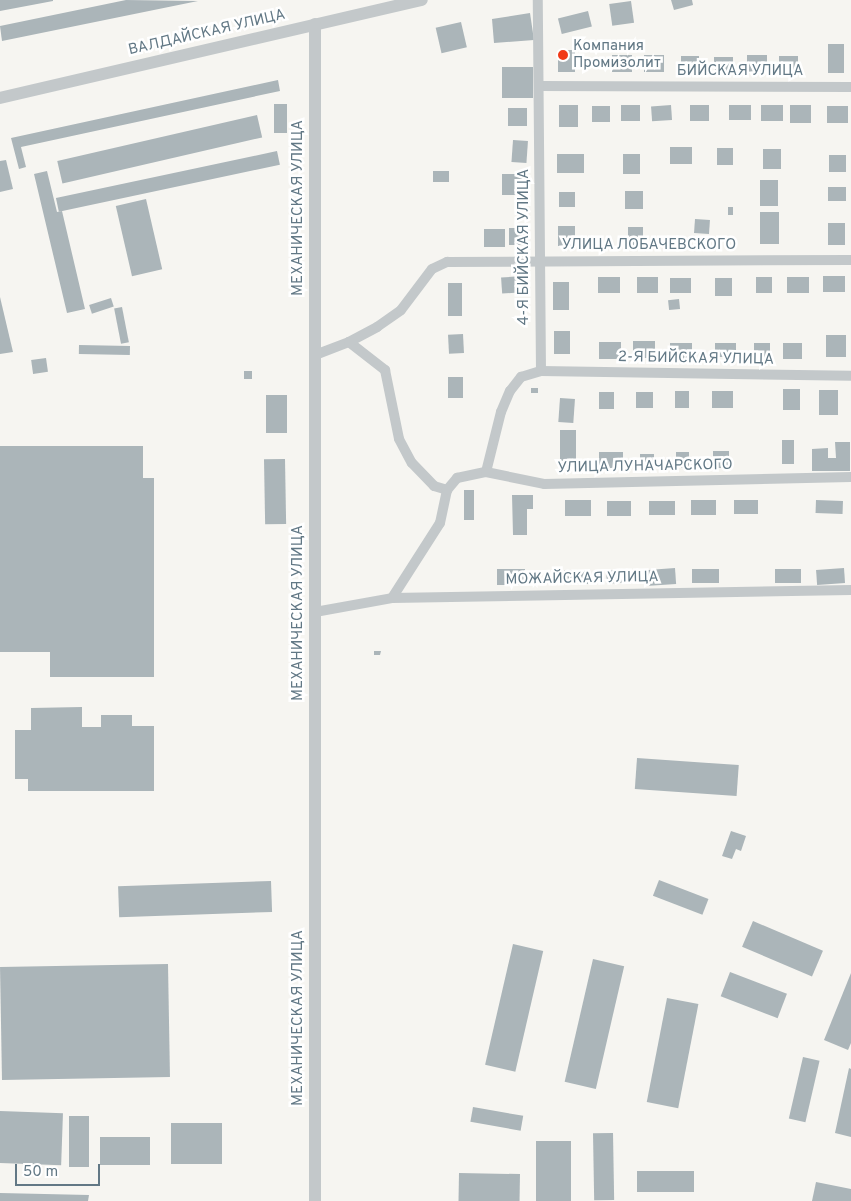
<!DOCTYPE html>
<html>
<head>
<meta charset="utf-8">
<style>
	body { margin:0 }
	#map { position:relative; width:851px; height:1201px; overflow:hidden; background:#f6f5f1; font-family:Overpass,sans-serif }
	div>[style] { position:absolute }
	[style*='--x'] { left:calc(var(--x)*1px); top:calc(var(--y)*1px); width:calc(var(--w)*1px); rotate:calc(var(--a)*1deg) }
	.building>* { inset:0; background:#abb5b9; transform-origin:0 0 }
	.minor>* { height:10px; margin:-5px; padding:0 5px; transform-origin:5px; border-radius:5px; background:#c3c8ca }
	.tertiary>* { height:12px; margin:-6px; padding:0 6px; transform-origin:6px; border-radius:6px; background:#c3c8ca }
	.dots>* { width:14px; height:14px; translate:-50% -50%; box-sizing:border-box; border:2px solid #fff; border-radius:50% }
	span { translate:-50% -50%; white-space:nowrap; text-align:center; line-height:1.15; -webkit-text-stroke:5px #fff; paint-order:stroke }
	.street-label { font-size:15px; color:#627885 }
	.poi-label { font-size:15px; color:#627885 }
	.left { translate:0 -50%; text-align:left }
	.scale { position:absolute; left:15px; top:1164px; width:85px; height:22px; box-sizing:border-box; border:2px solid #627885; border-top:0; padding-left:6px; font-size:15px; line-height:18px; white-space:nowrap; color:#627885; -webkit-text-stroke:4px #fff; paint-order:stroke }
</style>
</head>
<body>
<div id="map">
	<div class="building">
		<i style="clip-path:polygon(0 0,53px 0,53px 1px,0 11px)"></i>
		<i style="clip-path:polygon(126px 0,198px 1px,2px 41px,0 26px)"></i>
		<i style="clip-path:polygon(671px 0,692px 0,693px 5px,674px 10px)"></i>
		<i style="left:631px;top:1px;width:22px;height:22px;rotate:82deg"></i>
		<i style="left:588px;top:11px;width:16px;height:31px;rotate:76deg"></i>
		<i style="clip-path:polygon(530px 13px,534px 40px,494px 43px,492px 19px)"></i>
		<i style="left:461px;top:22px;width:26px;height:26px;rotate:77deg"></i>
		<i style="left:828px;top:44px;width:16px;height:29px"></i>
		<i style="left:575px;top:50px;width:22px;height:17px;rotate:90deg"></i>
		<i style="left:632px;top:55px;width:17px;height:20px;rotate:90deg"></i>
		<i style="left:644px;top:55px;width:20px;height:17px"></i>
		<i style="left:747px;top:55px;width:20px;height:17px"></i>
		<i style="left:681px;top:56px;width:18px;height:16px"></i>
		<i style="left:779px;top:56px;width:19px;height:16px"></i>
		<i style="left:714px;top:57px;width:19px;height:16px"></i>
		<i style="left:502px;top:67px;width:31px;height:31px"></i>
		<i style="clip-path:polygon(278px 80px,280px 91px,21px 147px,26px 167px,19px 169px,11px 138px)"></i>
		<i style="left:274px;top:104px;width:13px;height:29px"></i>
		<i style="left:559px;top:105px;width:19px;height:22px"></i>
		<i style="left:621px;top:105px;width:19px;height:16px"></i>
		<i style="left:671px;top:105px;width:15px;height:20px;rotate:86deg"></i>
		<i style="left:690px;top:105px;width:19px;height:16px"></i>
		<i style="left:729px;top:105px;width:22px;height:15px"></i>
		<i style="left:761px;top:105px;width:22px;height:16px"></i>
		<i style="left:790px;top:105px;width:21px;height:18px"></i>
		<i style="left:592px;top:106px;width:18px;height:16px"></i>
		<i style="left:827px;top:106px;width:21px;height:17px"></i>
		<i style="left:508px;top:108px;width:19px;height:18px"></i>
		<i style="left:257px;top:115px;width:23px;height:205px;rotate:77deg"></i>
		<i style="left:513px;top:140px;width:15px;height:22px;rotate:4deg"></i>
		<i style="left:670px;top:147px;width:22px;height:17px"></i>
		<i style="left:717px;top:148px;width:16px;height:17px"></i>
		<i style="left:763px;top:149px;width:18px;height:20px"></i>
		<i style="left:277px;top:151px;width:14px;height:226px;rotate:78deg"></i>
		<i style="left:557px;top:154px;width:27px;height:19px"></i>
		<i style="left:623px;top:154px;width:17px;height:20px"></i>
		<i style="left:829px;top:155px;width:17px;height:17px"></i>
		<i style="clip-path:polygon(6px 160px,13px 189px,0 192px,0 161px)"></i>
		<i style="clip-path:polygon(47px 171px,57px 212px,62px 211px,85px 309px,67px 313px,34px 174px)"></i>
		<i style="left:433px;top:171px;width:16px;height:11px"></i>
		<i style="left:502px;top:174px;width:26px;height:21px"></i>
		<i style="left:760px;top:180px;width:18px;height:26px"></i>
		<i style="left:828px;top:187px;width:18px;height:14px"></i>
		<i style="left:625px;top:191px;width:18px;height:18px"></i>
		<i style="left:575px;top:192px;width:15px;height:16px;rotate:90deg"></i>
		<i style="left:146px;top:199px;width:72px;height:31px;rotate:77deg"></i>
		<i style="left:728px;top:207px;width:5px;height:8px"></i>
		<i style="left:760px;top:212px;width:19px;height:32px"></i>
		<i style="left:695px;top:219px;width:15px;height:14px;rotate:4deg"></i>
		<i style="left:828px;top:223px;width:17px;height:22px"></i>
		<i style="left:558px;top:226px;width:17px;height:20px"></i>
		<i style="left:628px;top:227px;width:15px;height:19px"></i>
		<i style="left:509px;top:228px;width:18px;height:17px"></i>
		<i style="left:484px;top:229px;width:21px;height:18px"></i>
		<i style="left:524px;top:276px;width:16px;height:23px;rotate:86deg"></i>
		<i style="left:823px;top:276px;width:22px;height:16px"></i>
		<i style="left:598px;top:277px;width:22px;height:16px"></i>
		<i style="left:658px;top:277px;width:16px;height:21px;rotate:90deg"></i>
		<i style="left:756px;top:277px;width:16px;height:16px"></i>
		<i style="left:787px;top:277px;width:22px;height:16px"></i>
		<i style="left:670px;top:278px;width:21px;height:15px"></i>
		<i style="left:715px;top:278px;width:17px;height:18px"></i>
		<i style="left:553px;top:282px;width:16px;height:28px"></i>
		<i style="left:448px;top:283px;width:14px;height:33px"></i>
		<i style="clip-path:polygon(0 297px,13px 352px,0 354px)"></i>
		<i style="left:111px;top:298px;width:9px;height:23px;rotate:72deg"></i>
		<i style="left:679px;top:299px;width:10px;height:11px;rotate:84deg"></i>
		<i style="left:122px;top:307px;width:36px;height:8px;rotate:79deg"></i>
		<i style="left:554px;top:331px;width:16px;height:23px"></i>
		<i style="left:463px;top:334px;width:19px;height:15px;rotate:87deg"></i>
		<i style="left:826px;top:335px;width:20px;height:22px"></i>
		<i style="left:633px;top:341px;width:22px;height:17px"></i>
		<i style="left:621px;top:342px;width:17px;height:22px;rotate:90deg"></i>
		<i style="left:670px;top:343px;width:22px;height:16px"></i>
		<i style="left:715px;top:343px;width:21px;height:14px"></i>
		<i style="left:754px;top:343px;width:16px;height:17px"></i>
		<i style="left:783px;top:343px;width:19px;height:16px"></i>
		<i style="left:79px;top:345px;width:51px;height:9px;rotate:1deg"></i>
		<i style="left:46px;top:358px;width:14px;height:15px;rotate:82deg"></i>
		<i style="left:244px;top:371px;width:8px;height:8px"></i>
		<i style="left:448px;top:377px;width:15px;height:21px"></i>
		<i style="left:531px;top:388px;width:7px;height:5px"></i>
		<i style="left:800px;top:389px;width:21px;height:17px;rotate:90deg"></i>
		<i style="left:819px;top:390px;width:19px;height:25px"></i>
		<i style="left:689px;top:391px;width:17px;height:14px;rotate:90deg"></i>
		<i style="left:712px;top:391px;width:21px;height:17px"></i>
		<i style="left:599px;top:392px;width:15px;height:17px"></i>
		<i style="left:636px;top:392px;width:17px;height:16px"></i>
		<i style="left:266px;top:395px;width:21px;height:38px"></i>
		<i style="left:560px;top:398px;width:15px;height:24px;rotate:4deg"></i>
		<i style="left:560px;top:430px;width:16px;height:31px"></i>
		<i style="left:782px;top:440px;width:12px;height:24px"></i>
		<i style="clip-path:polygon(835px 442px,850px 442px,850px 471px,812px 471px,812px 449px,828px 448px,828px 458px,836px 458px)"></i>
		<i style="clip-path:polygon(0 446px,143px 446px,143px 478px,154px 478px,154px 677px,50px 677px,50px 652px,0 652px)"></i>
		<i style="left:713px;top:451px;width:16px;height:17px"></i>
		<i style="left:623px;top:452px;width:16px;height:24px;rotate:90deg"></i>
		<i style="left:689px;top:452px;width:16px;height:13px;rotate:90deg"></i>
		<i style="left:640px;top:454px;width:14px;height:16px"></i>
		<i style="left:285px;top:459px;width:65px;height:21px;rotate:89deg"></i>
		<i style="left:464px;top:490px;width:10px;height:30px"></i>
		<i style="clip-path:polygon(512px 495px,533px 495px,533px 509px,527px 509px,527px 535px,513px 535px)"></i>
		<i style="left:565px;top:500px;width:26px;height:16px"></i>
		<i style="left:716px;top:500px;width:15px;height:25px;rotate:90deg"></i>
		<i style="left:758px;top:500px;width:14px;height:24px;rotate:90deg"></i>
		<i style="left:816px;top:500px;width:27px;height:13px;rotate:2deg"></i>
		<i style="left:607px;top:501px;width:24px;height:15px"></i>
		<i style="left:649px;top:501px;width:26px;height:14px"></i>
		<i style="left:675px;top:568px;width:16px;height:27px;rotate:86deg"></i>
		<i style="left:844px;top:568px;width:15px;height:28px;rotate:86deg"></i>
		<i style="left:525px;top:569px;width:16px;height:28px;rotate:90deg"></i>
		<i style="left:632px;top:569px;width:13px;height:26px;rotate:86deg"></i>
		<i style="left:719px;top:569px;width:14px;height:27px;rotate:90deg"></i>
		<i style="left:775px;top:569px;width:26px;height:14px"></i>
		<i style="left:588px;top:570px;width:14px;height:24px;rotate:90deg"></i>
		<i style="clip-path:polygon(374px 651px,381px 651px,380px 655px,374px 655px)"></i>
		<i style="clip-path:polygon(82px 707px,82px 727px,101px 727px,101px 715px,132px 715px,132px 726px,154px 726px,154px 791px,28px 791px,28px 779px,15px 779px,15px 730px,31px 730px,31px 708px)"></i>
		<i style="left:637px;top:758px;width:102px;height:31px;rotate:4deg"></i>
		<i style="clip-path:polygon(731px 831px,746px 836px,741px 851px,736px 849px,732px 859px,722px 856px)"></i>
		<i style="left:659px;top:880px;width:53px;height:17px;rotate:21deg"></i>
		<i style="left:271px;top:881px;width:31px;height:153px;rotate:88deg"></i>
		<i style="left:753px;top:921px;width:76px;height:28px;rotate:23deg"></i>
		<i style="left:513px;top:944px;width:31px;height:124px;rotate:13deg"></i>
		<i style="left:593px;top:959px;width:32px;height:126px;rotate:13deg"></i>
		<i style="left:168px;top:964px;width:113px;height:168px;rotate:89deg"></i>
		<i style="left:730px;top:972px;width:61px;height:26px;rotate:21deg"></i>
		<i style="clip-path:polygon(851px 973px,851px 1043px,848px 1050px,824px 1040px)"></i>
		<i style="left:667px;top:998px;width:32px;height:106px;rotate:11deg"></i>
		<i style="left:803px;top:1057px;width:17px;height:63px;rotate:13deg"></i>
		<i style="clip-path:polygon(849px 1068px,851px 1069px,851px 1137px,835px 1133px)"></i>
		<i style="left:473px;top:1107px;width:51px;height:15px;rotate:10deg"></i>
		<i style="left:0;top:1111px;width:63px;height:52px;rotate:2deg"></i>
		<i style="left:69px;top:1116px;width:20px;height:51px"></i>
		<i style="left:171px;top:1123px;width:51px;height:41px"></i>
		<i style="left:613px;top:1133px;width:67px;height:20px;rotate:89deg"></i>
		<i style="left:100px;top:1137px;width:50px;height:28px"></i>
		<i style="left:536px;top:1141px;width:35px;height:60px"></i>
		<i style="left:637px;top:1171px;width:57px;height:21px"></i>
		<i style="left:459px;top:1173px;width:61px;height:28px;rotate:1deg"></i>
		<i style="clip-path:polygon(816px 1182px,851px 1189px,851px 1201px,812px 1201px)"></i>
		<i style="clip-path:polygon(0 1193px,89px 1195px,88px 1201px,0 1201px)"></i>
	</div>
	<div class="minor">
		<i style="--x:539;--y:86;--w:312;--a:0.2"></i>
		<i style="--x:349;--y:342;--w:46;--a:37.9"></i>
		<i style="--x:385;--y:370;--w:70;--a:78.5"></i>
		<i style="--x:399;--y:439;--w:27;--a:62"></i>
		<i style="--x:412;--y:463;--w:32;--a:46"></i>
		<i style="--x:434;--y:486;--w:14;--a:17"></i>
		<i style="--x:315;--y:355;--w:36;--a:-21"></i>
		<i style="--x:349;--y:342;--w:32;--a:-28"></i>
		<i style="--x:377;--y:327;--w:29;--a:-35"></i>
		<i style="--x:401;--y:310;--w:51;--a:-52.9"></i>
		<i style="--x:432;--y:269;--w:17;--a:-25"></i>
		<i style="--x:447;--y:262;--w:404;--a:-0.3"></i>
		<i style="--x:541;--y:371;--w:310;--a:0.9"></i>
		<i style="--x:486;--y:472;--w:62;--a:-76"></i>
		<i style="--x:501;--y:412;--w:23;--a:-67"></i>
		<i style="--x:510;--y:391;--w:18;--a:-52"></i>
		<i style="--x:521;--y:377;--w:21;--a:-17"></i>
		<i style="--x:541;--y:371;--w:371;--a:-90.5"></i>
		<i style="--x:392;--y:598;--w:89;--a:-57.4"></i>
		<i style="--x:440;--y:523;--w:34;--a:-78"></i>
		<i style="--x:447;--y:490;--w:16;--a:-50"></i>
		<i style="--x:457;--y:478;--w:30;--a:-12"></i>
		<i style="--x:486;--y:472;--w:59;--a:11.7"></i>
		<i style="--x:544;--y:484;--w:307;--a:-1.3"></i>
		<i style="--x:315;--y:612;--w:78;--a:-10.3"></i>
		<i style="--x:392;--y:598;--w:459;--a:-1"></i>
	</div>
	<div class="tertiary">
		<i style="--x:0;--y:98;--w:433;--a:-13.1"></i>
		<i style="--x:315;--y:1201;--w:1177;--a:-90"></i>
	</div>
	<div class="dots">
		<i style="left:563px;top:55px;background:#f13917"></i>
	</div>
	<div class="street-label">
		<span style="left:207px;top:33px;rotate:-13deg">ВАЛДАЙСКАЯ УЛИЦА</span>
		<span style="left:740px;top:72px">БИЙСКАЯ УЛИЦА</span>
		<span style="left:299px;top:208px;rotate:-90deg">МЕХАНИЧЕСКАЯ УЛИЦА</span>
		<span style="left:649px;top:246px">УЛИЦА ЛОБАЧЕВСКОГО</span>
		<span style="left:525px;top:247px;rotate:-90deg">4-Я БИЙСКАЯ УЛИЦА</span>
		<span style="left:696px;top:359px;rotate:1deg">2-Я БИЙСКАЯ УЛИЦА</span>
		<span style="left:645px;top:467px;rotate:-1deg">УЛИЦА ЛУНАЧАРСКОГО</span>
		<span style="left:582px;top:579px;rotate:-1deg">МОЖАЙСКАЯ УЛИЦА</span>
		<span style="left:299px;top:613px;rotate:-90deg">МЕХАНИЧЕСКАЯ УЛИЦА</span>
		<span style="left:299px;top:1018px;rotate:-90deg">МЕХАНИЧЕСКАЯ УЛИЦА</span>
	</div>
	<div class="poi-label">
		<span class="left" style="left:573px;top:55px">Компания<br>Промизолит</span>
	</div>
	<div class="scale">50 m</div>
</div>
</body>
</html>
